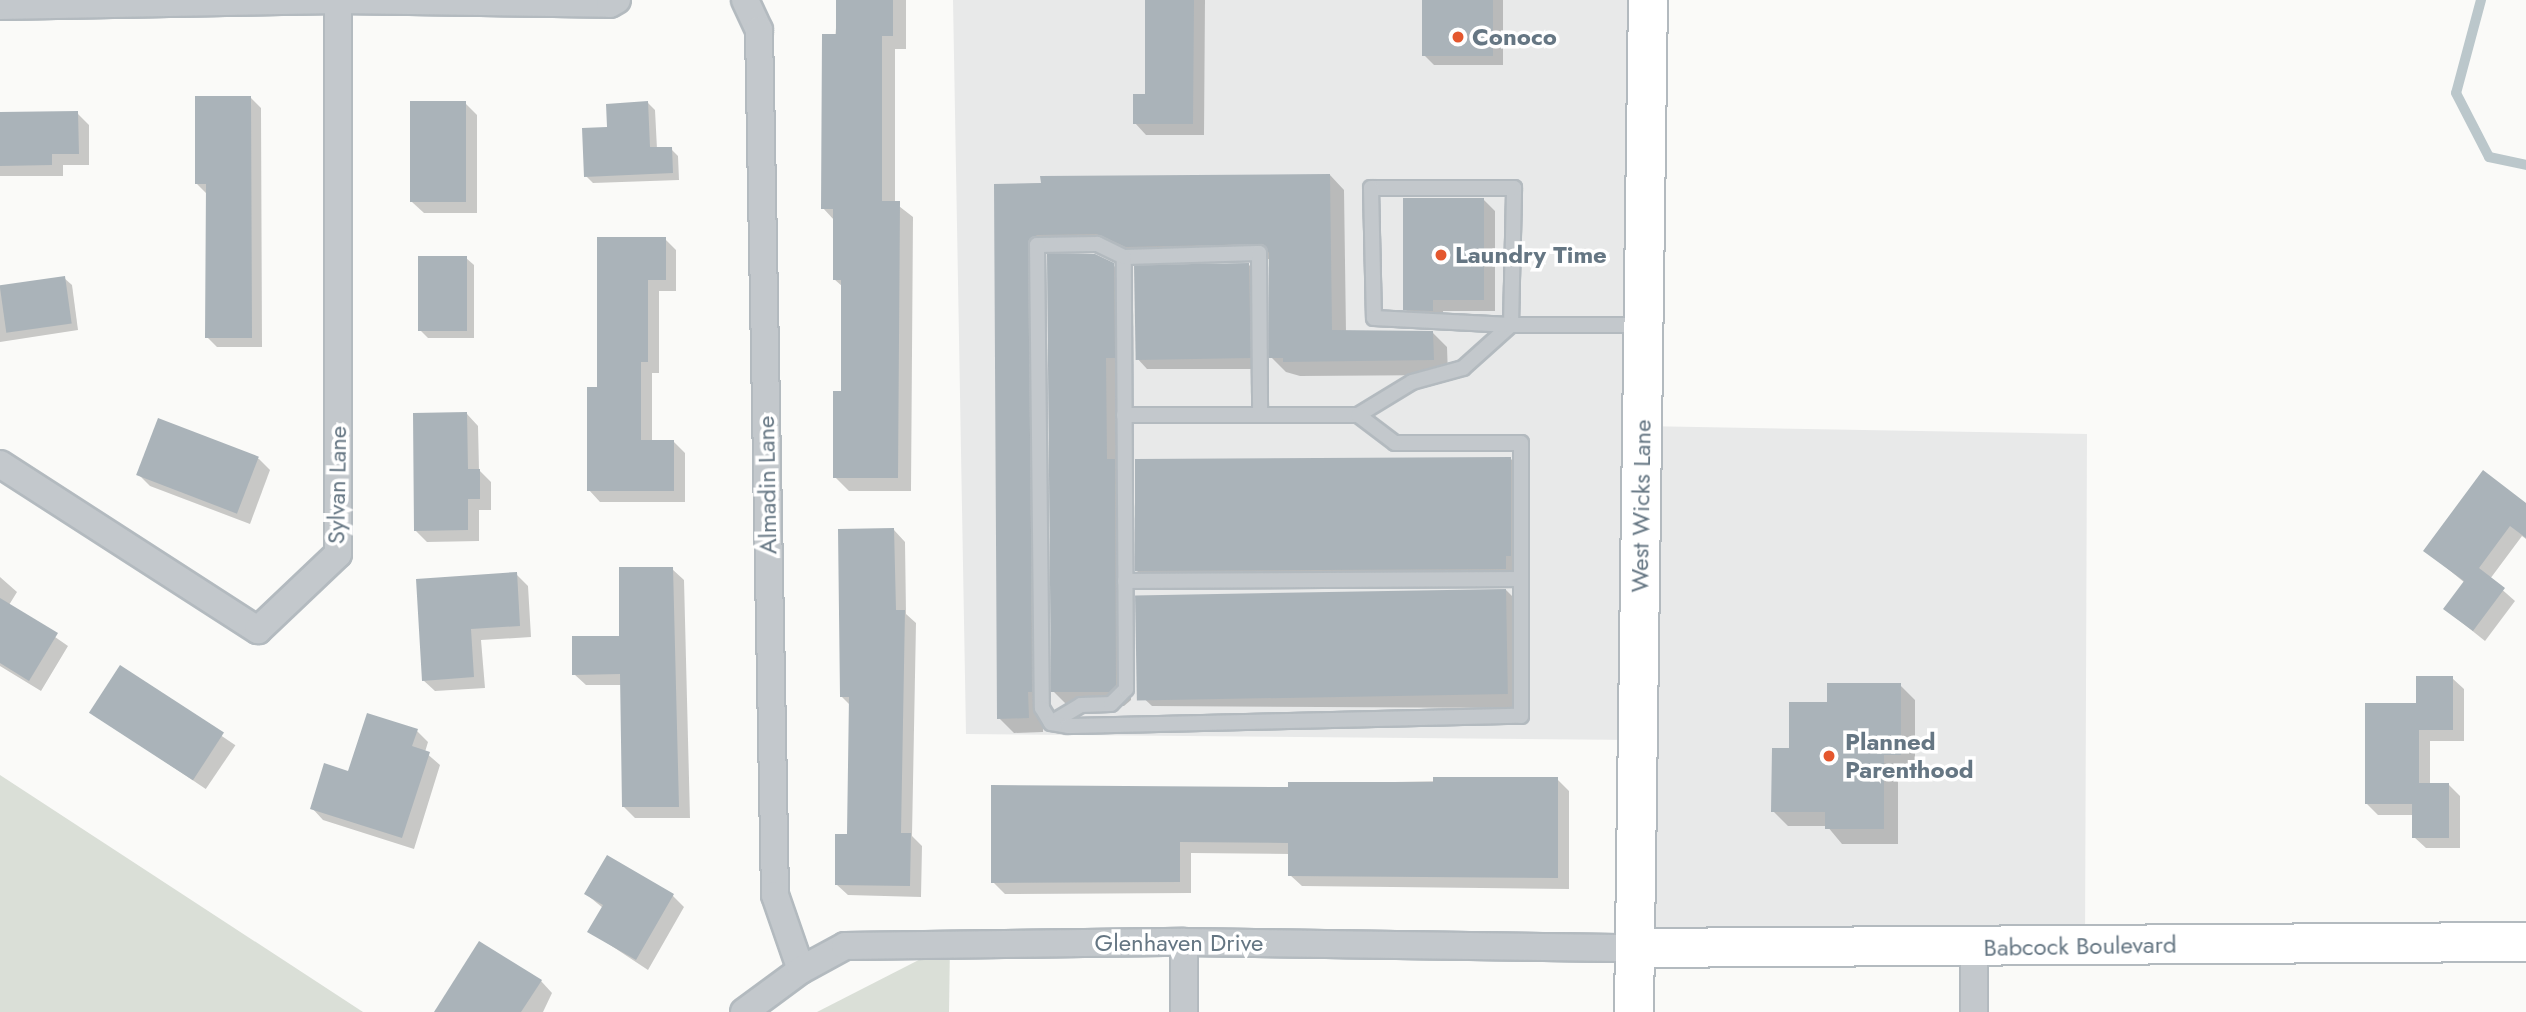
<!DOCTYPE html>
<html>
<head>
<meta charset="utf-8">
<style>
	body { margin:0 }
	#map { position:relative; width:2526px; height:1012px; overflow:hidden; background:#fafaf8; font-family:Jost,sans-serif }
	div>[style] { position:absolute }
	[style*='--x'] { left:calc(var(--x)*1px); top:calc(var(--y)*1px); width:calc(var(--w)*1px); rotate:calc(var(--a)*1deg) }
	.built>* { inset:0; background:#e8e9e9 }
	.green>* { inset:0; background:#dadfd7 }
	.shadow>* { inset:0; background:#0003; transform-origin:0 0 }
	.stream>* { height:10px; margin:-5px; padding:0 5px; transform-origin:5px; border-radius:5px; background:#bbc7cb }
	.building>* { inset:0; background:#aab3b9; transform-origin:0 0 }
	.roads { filter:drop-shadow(2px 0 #b3babf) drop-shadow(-2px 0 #b3babf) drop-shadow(0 2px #b3babf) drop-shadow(0 -2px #b3babf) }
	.lane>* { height:14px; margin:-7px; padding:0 7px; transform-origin:7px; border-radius:7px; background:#c3c8cc }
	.street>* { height:26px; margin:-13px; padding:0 13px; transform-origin:13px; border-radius:13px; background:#c3c8cc }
	.secondary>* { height:38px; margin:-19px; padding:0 19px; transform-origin:19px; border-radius:19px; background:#fff }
	.dots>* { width:19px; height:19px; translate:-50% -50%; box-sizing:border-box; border:4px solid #fff; border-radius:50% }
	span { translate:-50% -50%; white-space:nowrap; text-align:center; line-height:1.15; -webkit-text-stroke:7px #fff; paint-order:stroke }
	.poi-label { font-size:24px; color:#657683; font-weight:700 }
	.left { translate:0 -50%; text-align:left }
	.street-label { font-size:24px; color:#657683 }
</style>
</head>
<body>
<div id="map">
	<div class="built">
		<i style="clip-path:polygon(953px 0,1648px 0,1642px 426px,2087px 434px,2085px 946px,1635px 948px,1637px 740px,966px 734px)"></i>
	</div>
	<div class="green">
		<i style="clip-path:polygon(0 775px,363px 1012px,0 1012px)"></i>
		<i style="clip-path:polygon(950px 944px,949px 1012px,817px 1012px)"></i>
	</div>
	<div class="shadow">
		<i style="clip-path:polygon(838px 0,906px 0,906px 49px,895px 49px,895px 203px,913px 217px,911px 491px,849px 491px,835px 477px,843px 393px,843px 287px,834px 279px,834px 220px,823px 208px)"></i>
		<i style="clip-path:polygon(1147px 0,1205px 0,1204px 135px,1146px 135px,1135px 123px,1147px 96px)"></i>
		<i style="clip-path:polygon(1424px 0,1503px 0,1503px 65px,1434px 65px,1424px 55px)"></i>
		<i style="clip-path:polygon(251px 98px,261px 108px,262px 347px,217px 347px,207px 337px,207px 194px,197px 184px)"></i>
		<i style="clip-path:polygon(465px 103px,477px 115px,477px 213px,424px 213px,412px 202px)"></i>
		<i style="clip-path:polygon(648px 103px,655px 110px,657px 149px,671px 149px,678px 156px,679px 180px,593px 183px,586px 176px,609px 129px)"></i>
		<i style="clip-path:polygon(77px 113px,89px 125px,89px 165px,63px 165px,63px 176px,0 176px,0 114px)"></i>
		<i style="clip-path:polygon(1330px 175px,1344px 190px,1346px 332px,1432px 332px,1447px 347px,1448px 375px,1300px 376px,1286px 372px,1271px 357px,1270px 259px,1142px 262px,1113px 249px,1052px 250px,1040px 256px,1043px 732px,1014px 733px,999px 718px,995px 185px)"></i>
		<i style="clip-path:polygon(1483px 199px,1495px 211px,1495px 311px,1443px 311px,1444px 322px,1416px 321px,1405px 309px)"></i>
		<i style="clip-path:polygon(665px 239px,676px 250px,676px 291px,659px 291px,659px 373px,652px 373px,652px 441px,673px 441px,685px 453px,685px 502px,600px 502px,589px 490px,598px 389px)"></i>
		<i style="clip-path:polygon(466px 258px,474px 265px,474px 338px,428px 338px,420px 330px)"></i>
		<i style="clip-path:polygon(1113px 265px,1129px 280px,1131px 700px,1124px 706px,1068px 706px,1053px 691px)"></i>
		<i style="clip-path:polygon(1249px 265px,1260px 276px,1261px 369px,1147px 369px,1136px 357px)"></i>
		<i style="clip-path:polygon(64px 278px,72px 285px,78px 330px,0 342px,0 287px)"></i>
		<i style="clip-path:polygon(467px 414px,478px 426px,479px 470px,491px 482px,491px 510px,479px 510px,479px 541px,427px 542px,415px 530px)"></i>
		<i style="clip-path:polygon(159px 420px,259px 459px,270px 470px,250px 524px,150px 486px,138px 474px)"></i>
		<i style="clip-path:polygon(1510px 458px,1525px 473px,1520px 584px,1152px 586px,1137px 571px)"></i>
		<i style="clip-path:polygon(2526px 505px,2526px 539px,2522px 536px,2490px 579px,2515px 601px,2485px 641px,2445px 609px,2465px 583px,2425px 550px)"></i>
		<i style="clip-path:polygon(894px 530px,905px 542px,906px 614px,916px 623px,912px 836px,922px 846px,921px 897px,848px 895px,836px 884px,848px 836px,850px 705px,842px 697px)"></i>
		<i style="clip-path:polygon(672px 569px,684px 580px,690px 818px,635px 818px,624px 807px,622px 685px,586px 685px,574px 674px,621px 637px)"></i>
		<i style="clip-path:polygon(516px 574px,528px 586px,531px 637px,481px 640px,485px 688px,435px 691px,423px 680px)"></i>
		<i style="clip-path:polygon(0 577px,17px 592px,9px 605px,68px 646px,41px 691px,0 666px)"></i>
		<i style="clip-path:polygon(1506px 590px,1521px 605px,1521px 708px,1152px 706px,1137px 692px)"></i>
		<i style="left:121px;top:668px;width:138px;height:53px;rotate:34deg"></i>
		<i style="clip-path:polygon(2452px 678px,2464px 689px,2464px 741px,2430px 741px,2430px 785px,2449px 785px,2460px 796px,2460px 848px,2426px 848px,2414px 837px,2414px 815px,2378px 815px,2367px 804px)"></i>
		<i style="clip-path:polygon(1900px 685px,1915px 700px,1915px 769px,1898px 769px,1898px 844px,1842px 844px,1827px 826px,1788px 826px,1773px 811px,1791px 749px,1829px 704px)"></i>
		<i style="clip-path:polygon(417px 731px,428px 742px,425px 752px,440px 765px,414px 849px,323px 820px,312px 808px,349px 773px)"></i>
		<i style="clip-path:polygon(1557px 779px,1569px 791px,1569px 889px,1302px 886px,1290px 875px,1290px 854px,1191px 853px,1191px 893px,1005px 894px,993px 882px,1289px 788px,1289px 784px)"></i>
		<i style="clip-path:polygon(586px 894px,673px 896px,684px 907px,648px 970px,589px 931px,603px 908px)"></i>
		<i style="clip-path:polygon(541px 981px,552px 993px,543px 1012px,440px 1012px)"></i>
	</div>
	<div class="stream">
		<i style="--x:2481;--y:0;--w:96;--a:105"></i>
		<i style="--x:2456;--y:93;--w:72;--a:62.7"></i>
		<i style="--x:2489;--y:157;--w:38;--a:12"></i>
	</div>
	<div class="building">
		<i style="clip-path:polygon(836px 0,893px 0,893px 36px,882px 36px,882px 201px,900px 201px,898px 478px,833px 478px,833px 391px,841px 391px,841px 280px,833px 280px,833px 209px,821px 209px,822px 34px,836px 34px)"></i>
		<i style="clip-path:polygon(1145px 0,1194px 0,1193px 124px,1133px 124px,1133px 94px,1145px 94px)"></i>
		<i style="left:1422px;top:0;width:71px;height:56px"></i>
		<i style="clip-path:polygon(195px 96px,251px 96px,252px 338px,205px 338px,206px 184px,195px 184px)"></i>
		<i style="left:410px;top:101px;width:56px;height:101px"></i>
		<i style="clip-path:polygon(648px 101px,650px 147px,672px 147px,673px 173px,584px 177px,582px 128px,607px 127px,606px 104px)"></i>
		<i style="clip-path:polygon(78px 111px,79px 154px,52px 154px,52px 165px,0 166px,0 112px)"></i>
		<i style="clip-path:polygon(1330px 174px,1332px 330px,1433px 331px,1434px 360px,1283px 362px,1283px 358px,1269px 358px,1269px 253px,1263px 244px,1126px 247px,1097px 234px,1037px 235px,1029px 240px,1032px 692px,1028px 692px,1029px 718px,997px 719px,994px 184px,1041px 183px,1040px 176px)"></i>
		<i style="clip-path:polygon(1403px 198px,1484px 198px,1484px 300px,1433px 300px,1433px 311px,1403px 310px)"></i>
		<i style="clip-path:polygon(597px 237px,666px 237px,666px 280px,648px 280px,648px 362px,641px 362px,641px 440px,674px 440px,674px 491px,587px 491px,587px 387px,597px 387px)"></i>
		<i style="clip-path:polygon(1047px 254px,1095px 254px,1114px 263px,1115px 358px,1106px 358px,1107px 459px,1115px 459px,1116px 685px,1109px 692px,1051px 692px)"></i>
		<i style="left:418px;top:256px;width:49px;height:75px"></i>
		<i style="left:1249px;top:263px;width:95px;height:115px;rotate:89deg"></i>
		<i style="left:65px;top:276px;width:48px;height:66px;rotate:82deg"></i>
		<i style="clip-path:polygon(467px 412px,468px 469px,480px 469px,480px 499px,468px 499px,468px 530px,414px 531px,413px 413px)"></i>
		<i style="left:158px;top:418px;width:108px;height:61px;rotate:21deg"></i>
		<i style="clip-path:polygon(1511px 457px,1511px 556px,1506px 556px,1506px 569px,1135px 571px,1135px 459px)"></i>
		<i style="clip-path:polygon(2483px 470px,2526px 503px,2526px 538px,2510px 526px,2479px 568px,2505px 588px,2473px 631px,2443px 609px,2464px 581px,2423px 551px)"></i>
		<i style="clip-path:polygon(894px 528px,896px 610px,905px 610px,901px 833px,911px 833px,910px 886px,835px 885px,835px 834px,847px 834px,849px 697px,840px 697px,838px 529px)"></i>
		<i style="clip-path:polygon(619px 567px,673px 567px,679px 807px,622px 807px,620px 674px,572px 675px,572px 636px,619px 636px)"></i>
		<i style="clip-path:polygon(517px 572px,520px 626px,471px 629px,474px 677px,422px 681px,416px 579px)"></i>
		<i style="left:1506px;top:589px;width:105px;height:371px;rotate:89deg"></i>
		<i style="clip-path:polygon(0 598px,58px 633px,29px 681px,0 663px)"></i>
		<i style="left:120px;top:665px;width:124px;height:57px;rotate:33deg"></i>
		<i style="clip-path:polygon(2416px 676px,2453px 676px,2453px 730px,2419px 730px,2419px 783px,2449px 783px,2449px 838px,2412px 838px,2412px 804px,2365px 804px,2365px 703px,2416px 703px)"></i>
		<i style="clip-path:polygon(1827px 683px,1901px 683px,1901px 755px,1884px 755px,1884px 829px,1825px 829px,1825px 812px,1771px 812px,1772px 748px,1789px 748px,1789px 702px,1827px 702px)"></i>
		<i style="clip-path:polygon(367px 713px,418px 729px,412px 746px,430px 752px,402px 838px,310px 809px,324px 763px,348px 771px)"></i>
		<i style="clip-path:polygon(1433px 777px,1558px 777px,1558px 878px,1288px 876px,1288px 843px,1180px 842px,1180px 882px,991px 883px,991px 785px,1288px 787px,1288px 782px,1433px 782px)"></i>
		<i style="clip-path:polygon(607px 855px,674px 894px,636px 960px,587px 932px,603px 905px,584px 894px)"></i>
		<i style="clip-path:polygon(479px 941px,542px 980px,521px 1012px,434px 1012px)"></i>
	</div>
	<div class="roads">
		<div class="lane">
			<i style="--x:1124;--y:257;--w:135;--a:-1.7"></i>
			<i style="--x:1259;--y:253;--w:162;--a:89.6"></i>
			<i style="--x:1124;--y:415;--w:234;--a:0"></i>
			<i style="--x:1358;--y:415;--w:63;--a:-31.4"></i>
			<i style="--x:1412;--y:382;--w:53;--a:-15.4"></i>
			<i style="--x:1463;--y:368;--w:64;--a:-41.9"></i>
			<i style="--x:1511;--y:325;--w:137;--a:-88.7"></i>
			<i style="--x:1514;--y:188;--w:143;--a:180"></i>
			<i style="--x:1371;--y:188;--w:130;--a:88.7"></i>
			<i style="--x:1374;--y:318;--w:137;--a:2.9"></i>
			<i style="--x:1511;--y:325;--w:130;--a:0"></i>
			<i style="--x:1125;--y:581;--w:396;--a:-0.3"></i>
			<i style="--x:1051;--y:723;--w:35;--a:-31"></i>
			<i style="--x:1081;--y:705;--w:30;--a:-2"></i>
			<i style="--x:1111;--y:704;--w:21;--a:-45"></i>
			<i style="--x:1126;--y:689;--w:432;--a:-90.3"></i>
			<i style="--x:1124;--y:257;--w:30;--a:-154"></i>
			<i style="--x:1097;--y:244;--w:60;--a:179"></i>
			<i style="--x:1037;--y:245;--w:463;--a:89.4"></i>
			<i style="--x:1042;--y:708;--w:17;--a:59"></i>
			<i style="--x:1051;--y:723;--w:17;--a:10"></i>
			<i style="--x:1068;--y:726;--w:453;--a:-1.3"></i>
			<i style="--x:1521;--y:716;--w:273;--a:-90"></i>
			<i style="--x:1521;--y:443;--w:126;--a:180"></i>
			<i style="--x:1395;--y:443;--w:46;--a:-142.9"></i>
		</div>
		<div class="street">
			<i style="--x:745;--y:0;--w:33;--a:65"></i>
			<i style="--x:759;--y:30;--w:865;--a:88.94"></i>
			<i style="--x:775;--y:895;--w:79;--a:70.9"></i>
			<i style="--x:0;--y:6;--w:338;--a:-1"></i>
			<i style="--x:338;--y:0;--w:272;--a:0.8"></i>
			<i style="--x:610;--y:4;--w:8;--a:-30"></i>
			<i style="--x:0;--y:464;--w:307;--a:32.8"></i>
			<i style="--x:258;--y:630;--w:110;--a:-43.5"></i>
			<i style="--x:338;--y:554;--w:554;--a:-90"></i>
			<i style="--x:1184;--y:942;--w:70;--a:90"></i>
			<i style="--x:744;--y:1012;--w:71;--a:-36.4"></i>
			<i style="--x:801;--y:970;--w:50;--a:-28.6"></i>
			<i style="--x:845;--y:946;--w:339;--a:-0.7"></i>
			<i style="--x:1184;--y:942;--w:451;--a:0.8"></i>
			<i style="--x:1974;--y:1012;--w:65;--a:-90"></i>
		</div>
		<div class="secondary">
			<i style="--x:1635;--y:948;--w:891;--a:-0.39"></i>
			<i style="--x:1634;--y:1012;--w:1012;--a:-89.21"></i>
		</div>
	</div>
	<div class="dots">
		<i style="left:1458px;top:37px;background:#e4572e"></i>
		<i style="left:1441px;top:255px;background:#e4572e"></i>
		<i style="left:1829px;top:756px;background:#e4572e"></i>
	</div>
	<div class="poi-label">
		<span class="left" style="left:1472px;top:37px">Conoco</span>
		<span class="left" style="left:1455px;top:255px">Laundry Time</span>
		<span class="left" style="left:1845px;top:756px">Planned<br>Parenthood</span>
	</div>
	<div class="street-label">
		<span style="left:337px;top:485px;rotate:-89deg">Sylvan Lane</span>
		<span style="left:767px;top:485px;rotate:-91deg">Almadin Lane</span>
		<span style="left:1641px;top:506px;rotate:-89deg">West Wicks Lane</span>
		<span style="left:1179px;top:943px">Glenhaven Drive</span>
		<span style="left:2080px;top:946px;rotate:-1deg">Babcock Boulevard</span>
	</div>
</div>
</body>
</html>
